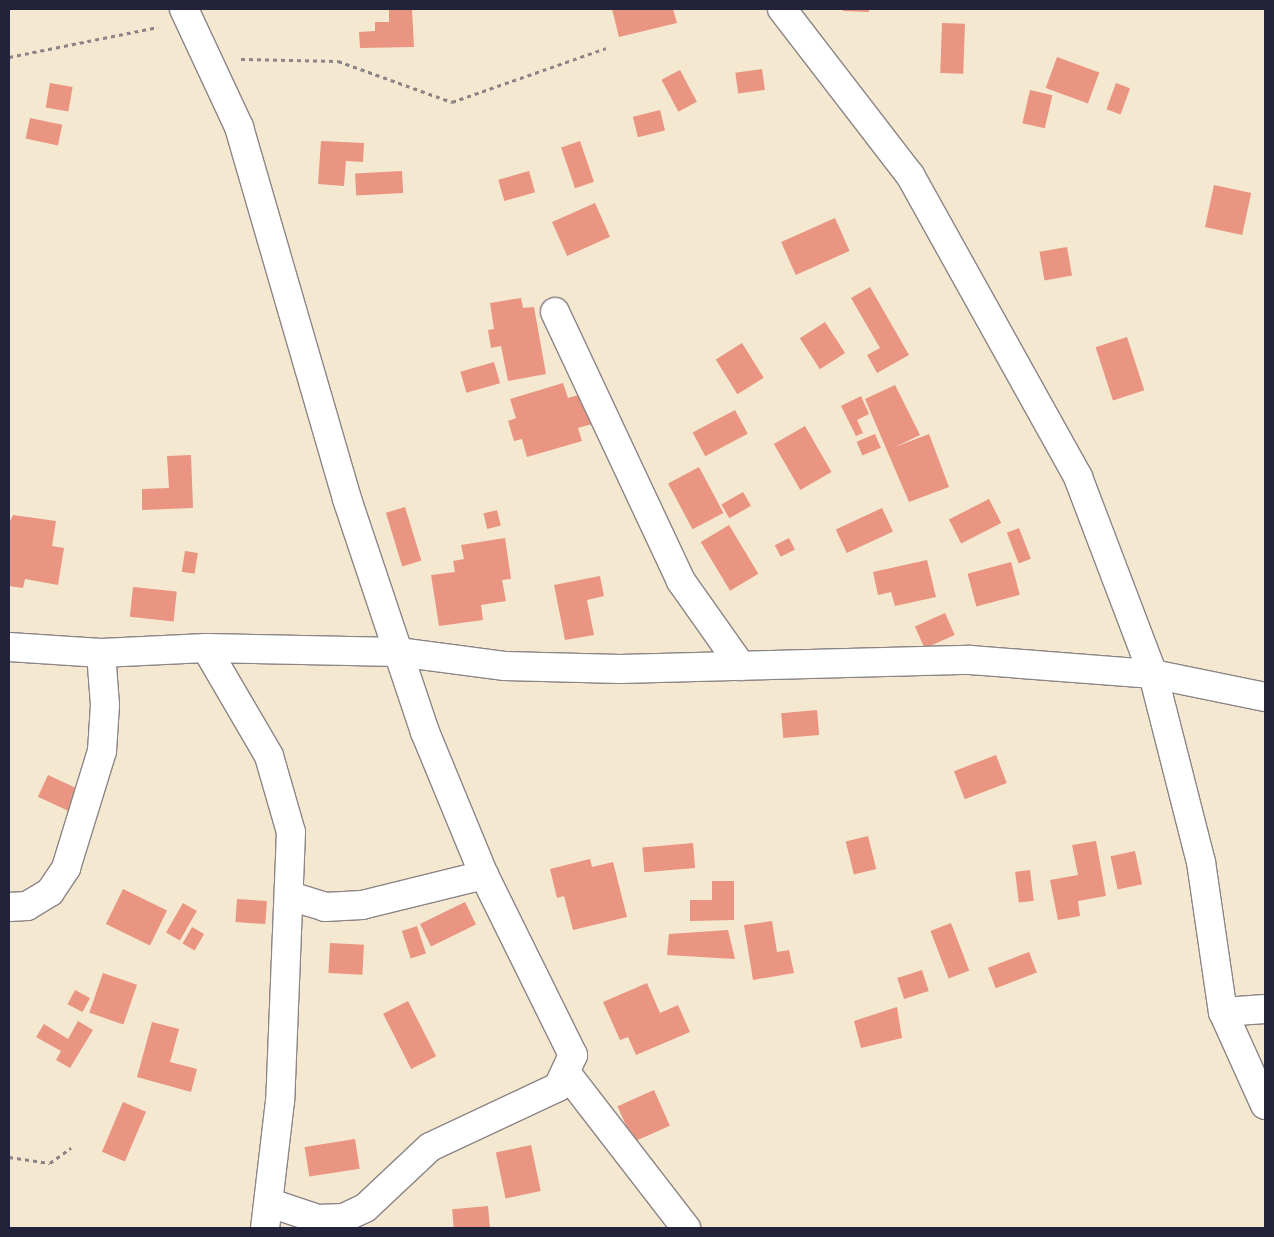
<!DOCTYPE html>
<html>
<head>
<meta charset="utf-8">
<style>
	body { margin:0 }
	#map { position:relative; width:1274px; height:1237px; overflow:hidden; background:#f5e8d0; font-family:Mali,sans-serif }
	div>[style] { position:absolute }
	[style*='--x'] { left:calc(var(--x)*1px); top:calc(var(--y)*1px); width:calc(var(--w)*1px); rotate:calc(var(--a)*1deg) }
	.building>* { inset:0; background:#e99582; transform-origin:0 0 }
	.path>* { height:3px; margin-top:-1.5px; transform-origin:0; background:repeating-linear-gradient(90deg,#8c8586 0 4px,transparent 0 8px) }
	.roads { filter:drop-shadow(1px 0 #8c8586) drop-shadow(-1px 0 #8c8586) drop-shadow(0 1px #8c8586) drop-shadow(0 -1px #8c8586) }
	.minor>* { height:28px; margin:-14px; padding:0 14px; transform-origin:14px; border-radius:14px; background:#fff }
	span { translate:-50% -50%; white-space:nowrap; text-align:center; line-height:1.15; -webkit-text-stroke:4px #fbf7ec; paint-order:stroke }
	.frame { position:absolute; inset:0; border:10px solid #22223b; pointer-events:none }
</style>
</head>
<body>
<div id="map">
	<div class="building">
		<i style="clip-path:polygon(389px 9px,412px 9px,414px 47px,360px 48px,359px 32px,375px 31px,375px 22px,389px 22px)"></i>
		<i style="clip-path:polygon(612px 9px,673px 9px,677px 23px,619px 37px)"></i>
		<i style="clip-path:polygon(843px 9px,869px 9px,869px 12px,843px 11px)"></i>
		<i style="left:942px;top:23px;width:23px;height:50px;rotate:2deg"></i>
		<i style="left:1057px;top:57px;width:45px;height:33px;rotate:20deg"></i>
		<i style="left:762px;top:69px;width:21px;height:27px;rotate:82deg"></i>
		<i style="left:680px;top:70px;width:36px;height:21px;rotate:62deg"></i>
		<i style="left:50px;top:83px;width:23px;height:25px;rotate:10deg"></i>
		<i style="left:1116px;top:83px;width:15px;height:28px;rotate:20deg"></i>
		<i style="left:1030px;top:90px;width:23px;height:34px;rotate:13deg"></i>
		<i style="left:660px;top:110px;width:21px;height:28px;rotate:76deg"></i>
		<i style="left:30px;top:118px;width:33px;height:21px;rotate:12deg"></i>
		<i style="clip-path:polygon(321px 141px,364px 143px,363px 162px,346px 161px,344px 186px,318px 184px)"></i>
		<i style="left:580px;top:141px;width:43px;height:20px;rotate:71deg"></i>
		<i style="left:402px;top:171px;width:22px;height:47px;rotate:87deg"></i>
		<i style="left:529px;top:171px;width:22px;height:32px;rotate:74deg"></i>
		<i style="left:1214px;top:185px;width:38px;height:43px;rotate:12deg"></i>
		<i style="left:595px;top:203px;width:37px;height:47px;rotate:66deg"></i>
		<i style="left:835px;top:218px;width:36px;height:59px;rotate:66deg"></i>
		<i style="left:1067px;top:247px;width:29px;height:28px;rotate:80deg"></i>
		<i style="clip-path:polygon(870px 287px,909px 355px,877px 373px,867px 355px,880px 348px,851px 298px)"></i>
		<i style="clip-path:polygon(521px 298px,523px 308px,534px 307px,546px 374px,508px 381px,501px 346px,491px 348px,488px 330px,494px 329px,490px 303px)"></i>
		<i style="left:825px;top:322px;width:37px;height:30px;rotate:57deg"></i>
		<i style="left:1127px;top:337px;width:56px;height:33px;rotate:72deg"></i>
		<i style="left:742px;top:343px;width:41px;height:31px;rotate:58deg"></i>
		<i style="left:494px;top:362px;width:22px;height:35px;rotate:74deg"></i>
		<i style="clip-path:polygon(563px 383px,568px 398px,582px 394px,592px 424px,578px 428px,582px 441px,527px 457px,522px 439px,514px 441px,508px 421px,516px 418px,510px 399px)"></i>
		<i style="clip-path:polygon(895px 385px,920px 435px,895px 447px,929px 434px,949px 487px,909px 502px,865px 399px)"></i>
		<i style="clip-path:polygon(861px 396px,869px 414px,857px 420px,863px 433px,856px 436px,841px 406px)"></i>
		<i style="left:735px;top:410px;width:27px;height:48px;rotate:62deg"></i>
		<i style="left:805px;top:426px;width:53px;height:36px;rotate:60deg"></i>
		<i style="left:875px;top:434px;width:15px;height:20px;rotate:67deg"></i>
		<i style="clip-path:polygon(191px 455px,193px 508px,142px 510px,142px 489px,169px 488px,167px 456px)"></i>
		<i style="left:699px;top:467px;width:52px;height:35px;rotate:62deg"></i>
		<i style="left:743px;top:492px;width:16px;height:25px;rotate:60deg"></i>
		<i style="left:989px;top:499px;width:27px;height:45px;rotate:63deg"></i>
		<i style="left:405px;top:507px;width:56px;height:20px;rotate:73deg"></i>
		<i style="left:882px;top:508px;width:26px;height:51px;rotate:65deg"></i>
		<i style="left:497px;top:510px;width:16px;height:14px;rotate:76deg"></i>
		<i style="clip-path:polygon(13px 515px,56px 521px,52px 546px,64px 548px,58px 585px,25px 579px,23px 588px,9px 586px,9px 523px)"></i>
		<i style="left:729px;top:525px;width:57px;height:33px;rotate:59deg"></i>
		<i style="left:1019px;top:528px;width:33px;height:13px;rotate:69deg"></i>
		<i style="clip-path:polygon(505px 538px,511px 579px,502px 580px,506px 601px,481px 605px,483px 620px,439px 626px,431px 575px,455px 572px,453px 561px,464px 559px,461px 545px)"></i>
		<i style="left:789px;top:538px;width:13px;height:16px;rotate:63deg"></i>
		<i style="left:185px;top:551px;width:13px;height:21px;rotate:9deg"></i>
		<i style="clip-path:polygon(927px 560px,936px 597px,895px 606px,891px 592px,878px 595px,873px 572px)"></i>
		<i style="left:1011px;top:562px;width:34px;height:45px;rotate:75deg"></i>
		<i style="clip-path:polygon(600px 576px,604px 596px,587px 600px,594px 635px,565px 640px,554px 585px)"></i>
		<i style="left:133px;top:587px;width:44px;height:30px;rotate:6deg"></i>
		<i style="left:945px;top:613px;width:24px;height:33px;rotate:66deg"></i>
		<i style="left:817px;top:710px;width:25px;height:36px;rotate:85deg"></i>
		<i style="left:996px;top:755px;width:30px;height:45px;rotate:69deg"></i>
		<i style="left:48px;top:775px;width:35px;height:24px;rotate:25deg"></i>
		<i style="left:868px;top:836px;width:34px;height:23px;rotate:76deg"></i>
		<i style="clip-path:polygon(1096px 841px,1106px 896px,1078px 901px,1080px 916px,1058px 920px,1050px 880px,1078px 875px,1072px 845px)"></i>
		<i style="left:693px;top:843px;width:25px;height:51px;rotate:85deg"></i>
		<i style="left:1135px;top:851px;width:34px;height:25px;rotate:78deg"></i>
		<i style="clip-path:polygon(590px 859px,592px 867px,613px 862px,627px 917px,573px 930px,564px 896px,557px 898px,550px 869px)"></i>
		<i style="left:1030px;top:870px;width:31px;height:15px;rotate:83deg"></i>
		<i style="clip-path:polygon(712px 881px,734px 881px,734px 920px,690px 921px,690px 900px,712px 900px)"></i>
		<i style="left:123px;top:889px;width:49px;height:39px;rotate:26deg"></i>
		<i style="left:237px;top:899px;width:30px;height:23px;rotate:4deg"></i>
		<i style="left:465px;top:902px;width:25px;height:50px;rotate:64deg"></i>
		<i style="left:183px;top:903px;width:16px;height:34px;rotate:30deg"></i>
		<i style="clip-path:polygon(772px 921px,777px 952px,789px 950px,794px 973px,753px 980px,744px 925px)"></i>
		<i style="left:951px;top:923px;width:51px;height:22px;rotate:69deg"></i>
		<i style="left:417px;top:926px;width:29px;height:16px;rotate:72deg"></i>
		<i style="left:192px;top:927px;width:14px;height:19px;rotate:30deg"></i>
		<i style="clip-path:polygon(728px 930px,735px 959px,667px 955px,669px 934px)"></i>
		<i style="left:330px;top:943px;width:34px;height:30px;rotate:3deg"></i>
		<i style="left:1029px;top:952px;width:22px;height:44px;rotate:69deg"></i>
		<i style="left:922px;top:970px;width:22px;height:26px;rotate:72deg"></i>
		<i style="left:103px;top:973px;width:36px;height:42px;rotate:19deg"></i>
		<i style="clip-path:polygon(647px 983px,660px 1013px,678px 1005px,690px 1032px,636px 1055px,628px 1037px,620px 1040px,603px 1002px)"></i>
		<i style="left:75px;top:990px;width:17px;height:16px;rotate:28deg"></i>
		<i style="left:408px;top:1001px;width:62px;height:28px;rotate:63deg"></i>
		<i style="clip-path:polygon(897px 1007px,902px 1038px,861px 1048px,854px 1021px)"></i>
		<i style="clip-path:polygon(78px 1021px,93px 1030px,70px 1068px,56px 1060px,61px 1051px,36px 1037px,44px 1024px,68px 1039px)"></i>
		<i style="clip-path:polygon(152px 1022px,179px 1029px,170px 1062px,197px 1069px,191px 1092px,137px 1077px)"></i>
		<i style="left:654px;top:1090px;width:39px;height:40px;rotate:66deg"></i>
		<i style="left:123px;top:1102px;width:25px;height:54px;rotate:23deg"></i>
		<i style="left:355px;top:1139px;width:30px;height:51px;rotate:81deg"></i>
		<i style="left:531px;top:1145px;width:47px;height:36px;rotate:78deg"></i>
		<i style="left:488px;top:1206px;width:22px;height:36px;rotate:85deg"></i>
	</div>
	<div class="path">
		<i style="--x:9;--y:57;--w:152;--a:-11.4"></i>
		<i style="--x:241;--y:59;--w:97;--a:1.2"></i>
		<i style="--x:338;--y:61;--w:121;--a:19.8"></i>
		<i style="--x:452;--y:102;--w:163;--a:-19.3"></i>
		<i style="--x:9;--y:1157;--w:41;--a:8.3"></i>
		<i style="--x:50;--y:1163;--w:26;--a:-36"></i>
	</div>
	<div class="roads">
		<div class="minor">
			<i style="--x:184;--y:9;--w:130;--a:65"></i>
			<i style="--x:239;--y:127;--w:387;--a:73.8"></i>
			<i style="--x:347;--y:499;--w:246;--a:71.5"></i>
			<i style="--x:425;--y:732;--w:155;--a:67.6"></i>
			<i style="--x:484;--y:875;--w:201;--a:63.7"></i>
			<i style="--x:573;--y:1055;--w:35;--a:115"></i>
			<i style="--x:558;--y:1087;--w:141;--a:154.9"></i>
			<i style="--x:430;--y:1147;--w:89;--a:136.8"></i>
			<i style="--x:365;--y:1208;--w:23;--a:155"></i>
			<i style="--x:344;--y:1218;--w:26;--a:178"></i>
			<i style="--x:318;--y:1219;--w:51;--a:-161.6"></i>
			<i style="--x:782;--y:9;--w:210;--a:52.4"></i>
			<i style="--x:910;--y:175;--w:346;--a:60.9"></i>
			<i style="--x:1078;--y:477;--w:211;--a:69.2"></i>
			<i style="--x:1153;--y:674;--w:194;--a:75.7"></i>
			<i style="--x:1201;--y:862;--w:152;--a:81.7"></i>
			<i style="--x:1223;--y:1012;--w:102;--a:65.7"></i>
			<i style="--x:555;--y:312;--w:297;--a:64.9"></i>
			<i style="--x:681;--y:581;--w:104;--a:54.8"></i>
			<i style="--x:9;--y:647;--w:92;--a:3.7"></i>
			<i style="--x:101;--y:653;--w:105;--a:-2.7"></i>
			<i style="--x:206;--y:648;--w:192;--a:1.2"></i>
			<i style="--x:398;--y:652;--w:108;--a:7.5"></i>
			<i style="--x:505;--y:666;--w:115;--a:1.5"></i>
			<i style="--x:620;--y:669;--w:350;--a:-1.5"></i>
			<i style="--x:970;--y:660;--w:184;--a:4.4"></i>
			<i style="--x:1153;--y:674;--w:114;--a:11.6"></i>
			<i style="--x:206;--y:648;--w:125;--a:59.7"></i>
			<i style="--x:269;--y:756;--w:79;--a:73.9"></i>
			<i style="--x:291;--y:832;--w:269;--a:92.3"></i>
			<i style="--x:280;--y:1101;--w:128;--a:96.7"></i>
			<i style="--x:290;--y:896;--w:37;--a:17"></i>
			<i style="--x:325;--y:907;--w:37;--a:-3"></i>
			<i style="--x:362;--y:905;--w:126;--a:-13.8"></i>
			<i style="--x:9;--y:907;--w:18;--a:-3"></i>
			<i style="--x:27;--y:906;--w:27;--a:-31"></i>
			<i style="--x:50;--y:892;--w:29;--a:-56"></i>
			<i style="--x:66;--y:868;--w:122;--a:-72.9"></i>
			<i style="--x:102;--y:751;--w:46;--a:-86.3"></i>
			<i style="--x:105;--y:705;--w:52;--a:-94.4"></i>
			<i style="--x:1223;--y:1012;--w:42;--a:-4.1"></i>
			<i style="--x:567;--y:1074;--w:195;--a:52.3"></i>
		</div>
	</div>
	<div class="frame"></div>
</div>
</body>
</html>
